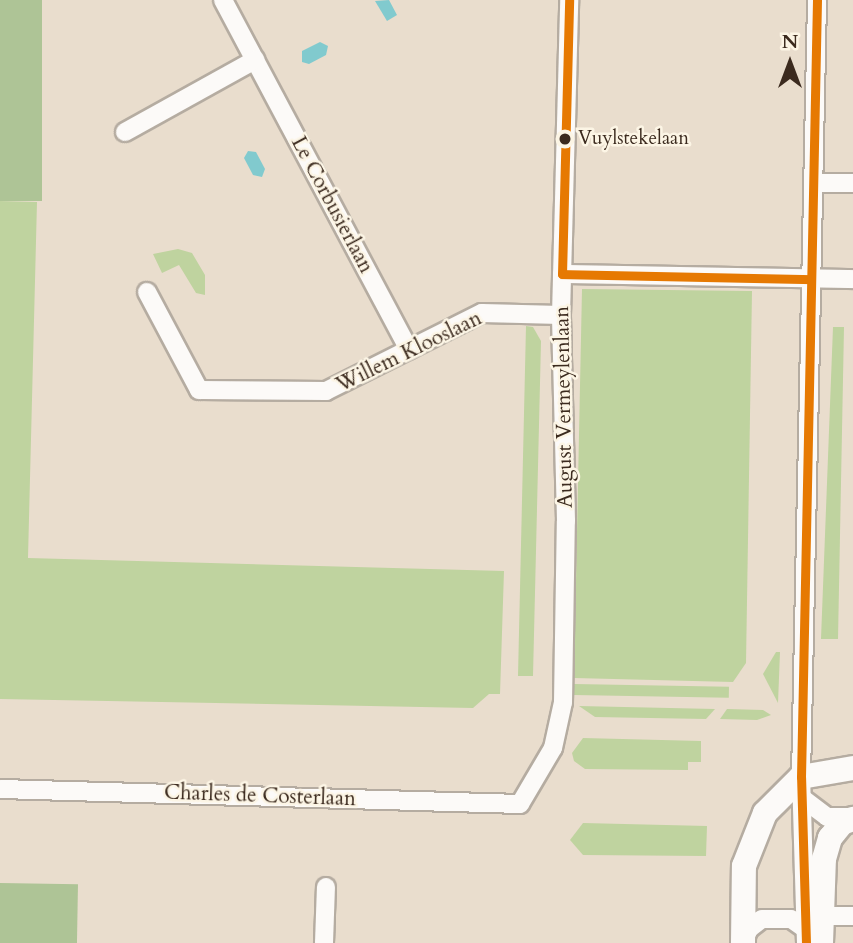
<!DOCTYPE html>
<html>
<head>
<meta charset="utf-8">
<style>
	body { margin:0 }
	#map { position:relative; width:853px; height:943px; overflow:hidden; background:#e9ddcd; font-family:Cardo,serif }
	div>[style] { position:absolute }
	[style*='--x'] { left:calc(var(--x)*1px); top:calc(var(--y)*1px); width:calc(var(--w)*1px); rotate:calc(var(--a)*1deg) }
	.green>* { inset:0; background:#bfd39f; transform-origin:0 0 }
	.forest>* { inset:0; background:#aec496; transform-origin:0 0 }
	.water>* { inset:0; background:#81cace }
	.roads { filter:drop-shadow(2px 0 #b5aca1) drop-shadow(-2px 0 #b5aca1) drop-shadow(0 2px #b5aca1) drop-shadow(0 -2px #b5aca1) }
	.minor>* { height:18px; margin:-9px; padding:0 9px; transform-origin:9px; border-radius:9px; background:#fcfaf8 }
	.secondary>* { height:24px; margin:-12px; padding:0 12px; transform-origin:12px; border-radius:12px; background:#fcfaf8 }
	.bus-1>* { height:9px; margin:-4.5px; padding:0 4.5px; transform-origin:4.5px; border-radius:4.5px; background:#e67902 }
	.dots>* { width:19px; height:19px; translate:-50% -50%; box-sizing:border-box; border:4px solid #fcf5e5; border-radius:50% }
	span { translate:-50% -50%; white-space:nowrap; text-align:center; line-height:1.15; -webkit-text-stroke:5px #fcf5e5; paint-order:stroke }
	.bus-label { font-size:19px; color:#3b2a1e }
	.left { translate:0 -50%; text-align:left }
	.street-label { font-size:21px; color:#3b2a1e }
	.north { position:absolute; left:755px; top:28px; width:70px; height:70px; -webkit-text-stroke:5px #fcf5e5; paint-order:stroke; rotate:0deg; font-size:19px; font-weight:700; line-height:28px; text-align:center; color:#3b2a1e }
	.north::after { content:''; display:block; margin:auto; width:24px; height:32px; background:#3b2a1e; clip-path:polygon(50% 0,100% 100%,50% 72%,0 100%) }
</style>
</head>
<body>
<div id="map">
	<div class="green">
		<i style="clip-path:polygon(0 201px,37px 202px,28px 558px,504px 571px,500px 694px,489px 694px,473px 708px,0 699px)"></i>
		<i style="clip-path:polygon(178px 249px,192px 253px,205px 275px,205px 295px,196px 293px,179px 265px,162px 273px,153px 254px)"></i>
		<i style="clip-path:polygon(582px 289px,752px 291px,746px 663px,733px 682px,574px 678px)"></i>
		<i style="clip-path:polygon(526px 326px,533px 327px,541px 341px,533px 676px,518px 676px)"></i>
		<i style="clip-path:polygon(833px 327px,844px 327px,838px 639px,821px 639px)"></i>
		<i style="clip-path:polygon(776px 652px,780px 652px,778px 703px,763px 674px)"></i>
		<i style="left:574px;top:684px;width:155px;height:11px;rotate:1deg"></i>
		<i style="clip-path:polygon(579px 706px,715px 709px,706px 719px,595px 717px)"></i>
		<i style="clip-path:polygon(727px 709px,763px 710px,771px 715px,757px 720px,720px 719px)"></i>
		<i style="clip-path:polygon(583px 738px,701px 741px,701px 762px,688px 762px,688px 770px,585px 769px,574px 761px,572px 753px)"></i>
		<i style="clip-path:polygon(583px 823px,707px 826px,706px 856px,583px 855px,570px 840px)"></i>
	</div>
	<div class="forest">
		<i style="left:0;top:0;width:42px;height:201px"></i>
		<i style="left:0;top:883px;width:78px;height:60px;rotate:1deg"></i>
	</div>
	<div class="water">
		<i style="clip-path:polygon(389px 0,397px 15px,387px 21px,375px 1px)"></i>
		<i style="clip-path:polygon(320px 42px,328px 46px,326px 55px,309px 64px,302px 62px,302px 51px)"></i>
		<i style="clip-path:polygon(248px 151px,256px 152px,265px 169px,262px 177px,253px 175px,244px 158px)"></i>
	</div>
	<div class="roads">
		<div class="minor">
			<i style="--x:223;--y:0;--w:396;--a:62"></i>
			<i style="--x:125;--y:132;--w:149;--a:-29"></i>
			<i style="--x:813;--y:183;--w:40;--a:0"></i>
			<i style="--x:562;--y:274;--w:291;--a:1"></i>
			<i style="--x:147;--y:292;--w:111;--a:62"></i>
			<i style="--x:199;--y:390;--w:127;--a:0.5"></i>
			<i style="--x:326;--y:391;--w:174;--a:-26.6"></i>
			<i style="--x:482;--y:313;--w:79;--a:1.5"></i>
			<i style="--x:0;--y:789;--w:520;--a:1.65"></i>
			<i style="--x:520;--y:804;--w:65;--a:-59.5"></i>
			<i style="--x:553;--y:748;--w:47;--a:-77.7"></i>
			<i style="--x:563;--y:702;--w:181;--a:-89.1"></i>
			<i style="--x:566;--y:521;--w:206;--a:-91.4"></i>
			<i style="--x:561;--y:315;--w:315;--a:-88.5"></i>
			<i style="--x:802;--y:798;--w:31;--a:37"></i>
			<i style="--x:827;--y:817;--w:26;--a:0"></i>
			<i style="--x:822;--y:916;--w:31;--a:0"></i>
			<i style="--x:743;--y:942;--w:14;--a:-65"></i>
			<i style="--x:749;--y:929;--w:16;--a:-38"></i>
			<i style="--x:762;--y:919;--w:29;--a:0"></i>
			<i style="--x:791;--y:919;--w:16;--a:35"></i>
			<i style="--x:324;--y:943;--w:56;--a:-88"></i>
			<i style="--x:806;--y:943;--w:166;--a:-91.7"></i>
			<i style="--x:801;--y:777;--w:777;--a:-88.82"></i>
		</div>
		<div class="secondary">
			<i style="--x:743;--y:943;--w:77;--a:-89.3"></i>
			<i style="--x:744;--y:866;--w:57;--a:-68.4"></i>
			<i style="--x:765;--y:813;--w:51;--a:-45"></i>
			<i style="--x:801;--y:777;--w:53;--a:-9.8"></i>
			<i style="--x:821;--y:943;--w:84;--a:-88"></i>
			<i style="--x:824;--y:859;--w:22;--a:-74"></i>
			<i style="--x:830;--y:838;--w:19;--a:-51"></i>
			<i style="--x:842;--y:823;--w:12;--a:-20"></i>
		</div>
	</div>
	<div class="bus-1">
		<i style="--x:562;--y:274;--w:274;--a:-88.5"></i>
		<i style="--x:562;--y:274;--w:248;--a:1.2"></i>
		<i style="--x:806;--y:943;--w:166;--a:-91.7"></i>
		<i style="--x:801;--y:777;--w:777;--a:-88.82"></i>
	</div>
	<div class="dots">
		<i style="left:565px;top:139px;background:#3b2a1e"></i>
	</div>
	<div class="bus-label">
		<span class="left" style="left:578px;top:139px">Vuylstekelaan</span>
	</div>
	<div class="street-label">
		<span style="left:332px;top:205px;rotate:62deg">Le Corbusierlaan</span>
		<span style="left:409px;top:352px;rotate:-26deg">Willem Klooslaan</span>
		<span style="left:564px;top:407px;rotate:-91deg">August Vermeylenlaan</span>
		<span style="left:260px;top:796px;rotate:2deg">Charles de Costerlaan</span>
	</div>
	<div class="north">N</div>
</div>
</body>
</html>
